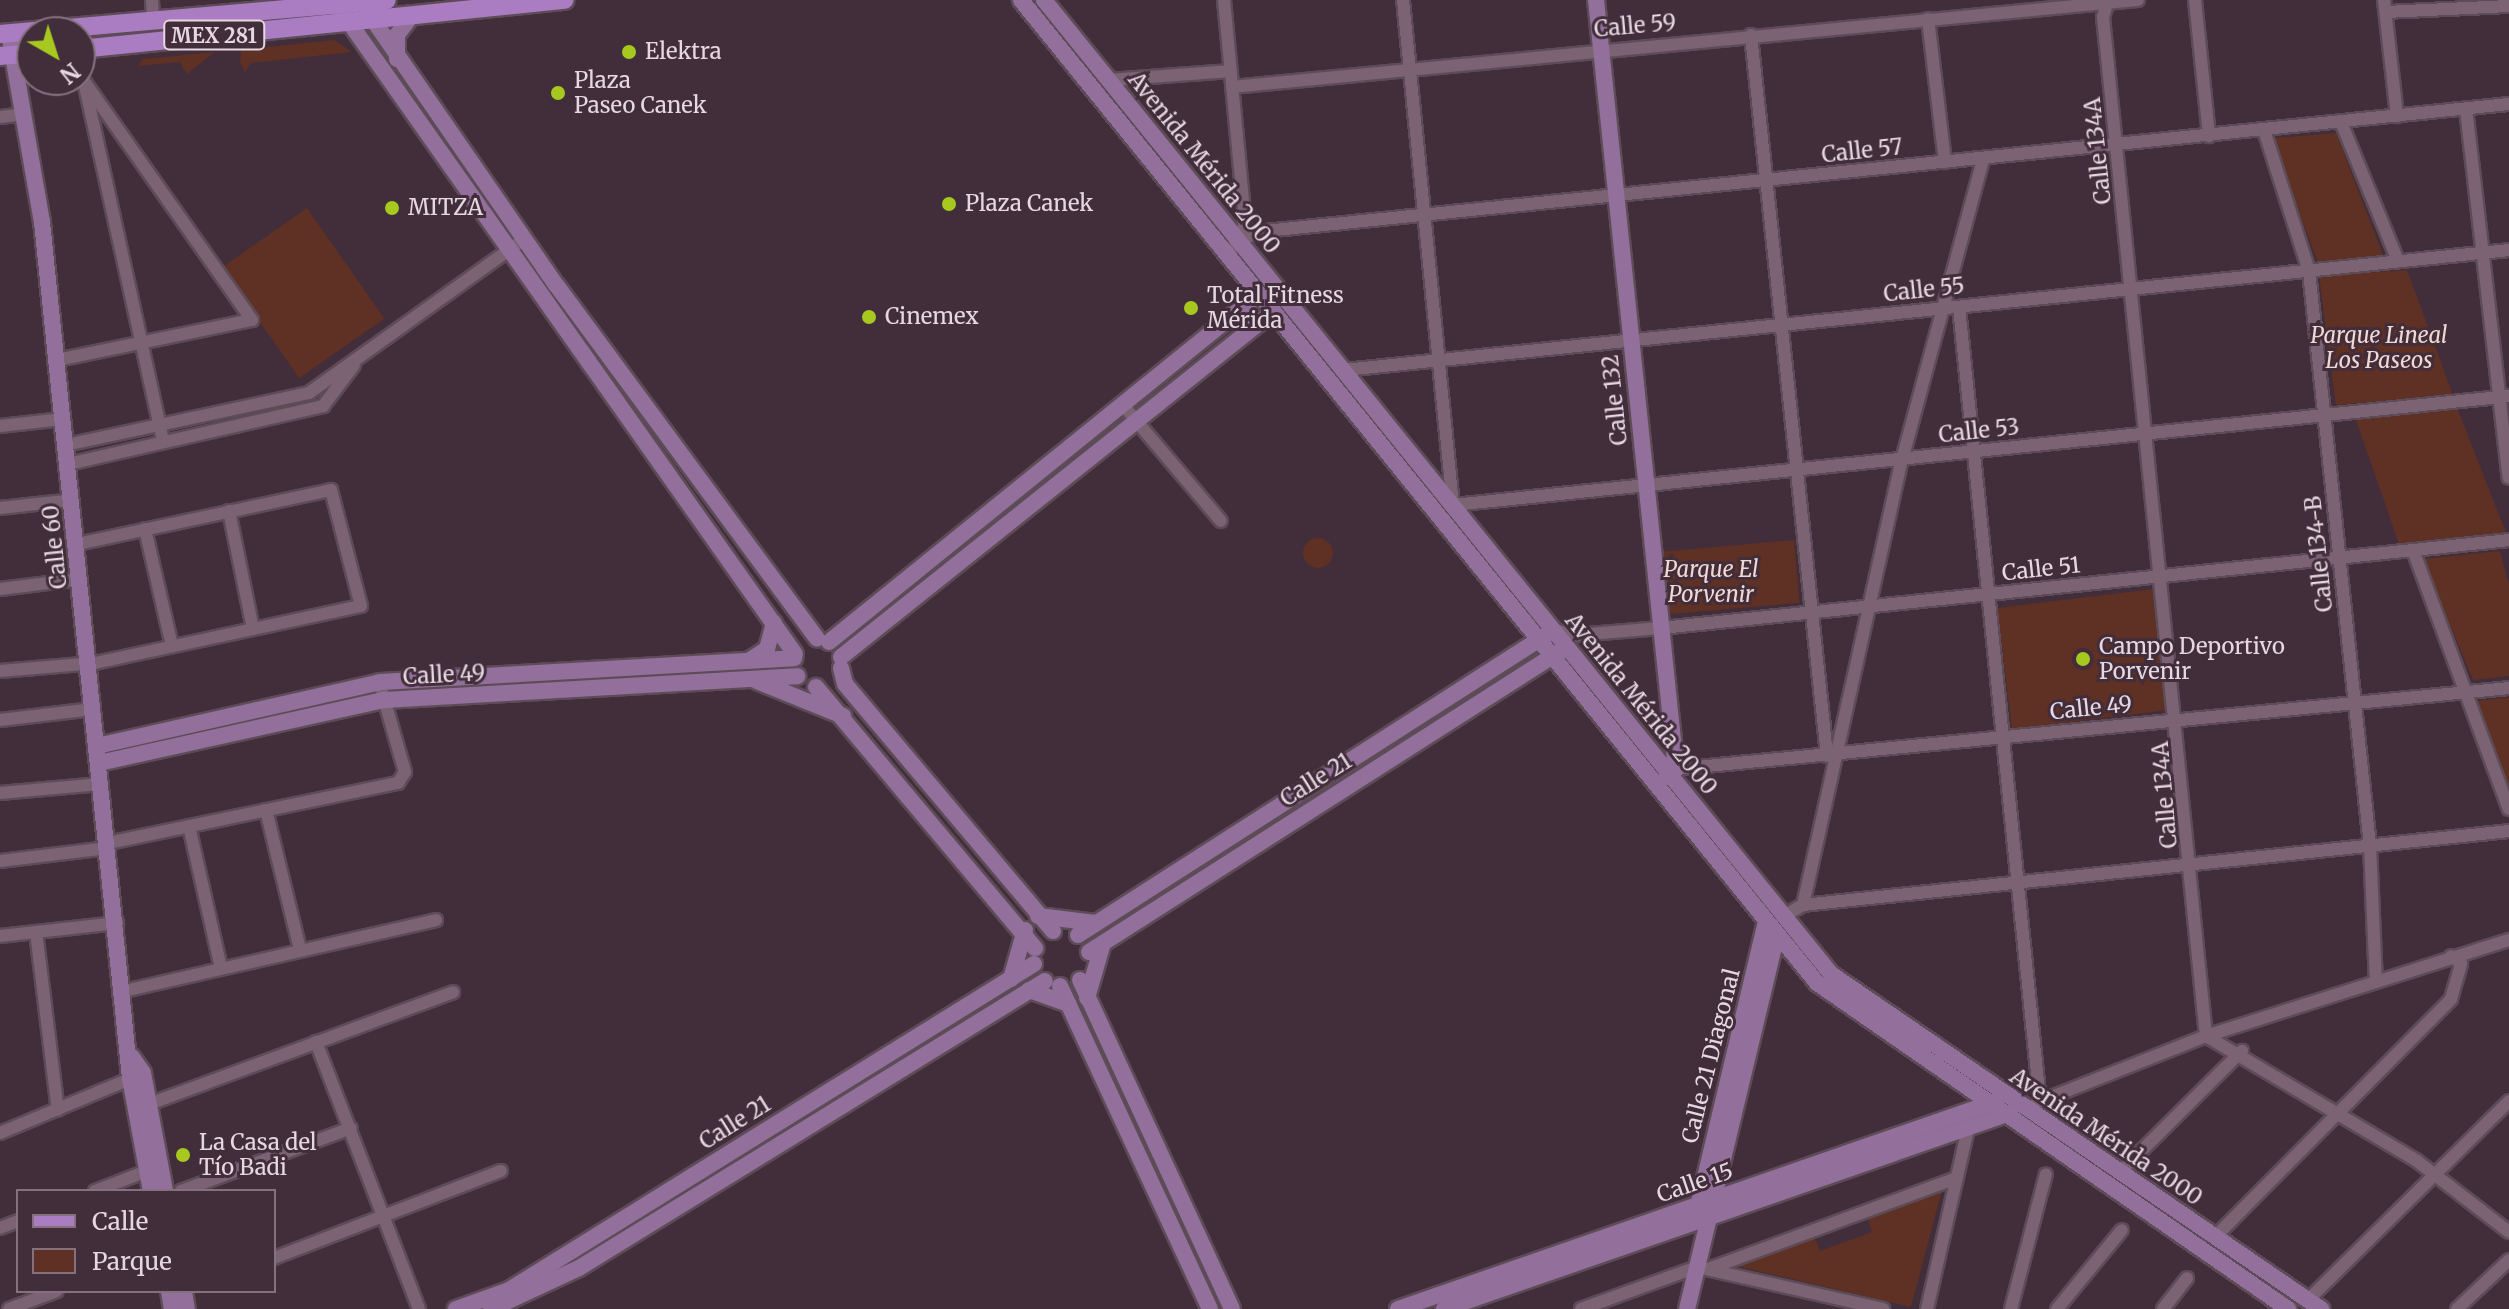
<!DOCTYPE html>
<html>
<head>
<meta charset="utf-8">
<style>
	body { margin:0 }
	#map { position:relative; width:2509px; height:1309px; overflow:hidden; background:#422d3b; font-family:Merriweather,serif }
	div>[style] { position:absolute }
	[style*='--x'] { left:calc(var(--x)*1px); top:calc(var(--y)*1px); width:calc(var(--w)*1px); rotate:calc(var(--a)*1deg) }
	.green>* { inset:0; background:#5f3024; transform-origin:0 0 }
	.round { border-radius:50% }
	.roads { filter:drop-shadow(2px 0 #5d4c57) drop-shadow(-2px 0 #5d4c57) drop-shadow(0 2px #5d4c57) drop-shadow(0 -2px #5d4c57) }
	.street>* { height:12px; margin:-6px; padding:0 6px; transform-origin:6px; border-radius:6px; background:#7b6373 }
	.secondary>* { height:16px; margin:-8px; padding:0 8px; transform-origin:8px; border-radius:8px; background:#92709b }
	.primary>* { height:18px; margin:-9px; padding:0 9px; transform-origin:9px; border-radius:9px; background:#aa7dc3 }
	.dots>* { width:22px; height:22px; translate:-50% -50%; box-sizing:border-box; border:4px solid #422d3b; border-radius:50% }
	span { translate:-50% -50%; white-space:nowrap; text-align:center; line-height:1.15; -webkit-text-stroke:6px #422d3b; paint-order:stroke }
	.shield-label span { padding:2px 6px; background:#422d3b; border:2px solid; border-radius:6px; -webkit-text-stroke-width:0 }
	.shield-label { font-size:20px; color:#e6d8e1; font-weight:700 }
	.street-label { font-size:22px; color:#e6d8e1 }
	.poi-label { font-size:22px; color:#e6d8e1 }
	.left { translate:0 -50%; text-align:left }
	.park-label { font-size:22px; color:#f0d9d3; font-style:italic }
	.legend { position:absolute; left:16px; top:1189px; width:260px; height:104px; box-sizing:border-box; background:#422d3b; border:2px solid #84717d; margin:0; padding:10px 14px; list-style:none; font-size:24px; color:#e6d8e1 }
	.legend li { display:flex; align-items:center; gap:16px; height:40px }
	.legend b { width:40px; border:2px solid #84717d }
	.north { position:absolute; left:16px; top:16px; width:80px; height:80px; box-sizing:border-box; background:#422d3b; border:2px solid #84717d; border-radius:50%; rotate:141deg; font-size:22px; font-weight:700; line-height:32px; text-align:center; color:#e6d8e1 }
	.north::after { content:''; display:block; margin:auto; width:28px; height:36px; background:#a7c81f; clip-path:polygon(50% 0,100% 100%,50% 72%,0 100%) }
</style>
</head>
<body>
<div id="map">
	<div class="green">
		<i style="clip-path:polygon(334px 40px,352px 52px,251px 63px,245px 72px,240px 62px,241px 50px)"></i>
		<i style="clip-path:polygon(215px 52px,187px 74px,180px 62px,138px 66px,143px 59px)"></i>
		<i style="clip-path:polygon(2336px 133px,2385px 260px,2320px 267px,2273px 145px,2276px 138px)"></i>
		<i style="left:307px;top:208px;width:135px;height:104px;rotate:55deg"></i>
		<i style="clip-path:polygon(2407px 270px,2453px 395px,2336px 405px,2319px 276px)"></i>
		<i style="clip-path:polygon(2457px 408px,2507px 535px,2399px 544px,2356px 420px)"></i>
		<i class="round" style="left:1303px;top:538px;width:30px;height:30px"></i>
		<i style="left:1794px;top:540px;width:63px;height:134px;rotate:85deg"></i>
		<i style="clip-path:polygon(2500px 551px,2509px 585px,2509px 676px,2473px 680px,2423px 559px)"></i>
		<i style="left:2153px;top:589px;width:122px;height:157px;rotate:83deg"></i>
		<i style="clip-path:polygon(2509px 697px,2509px 790px,2478px 701px)"></i>
		<i style="clip-path:polygon(1942px 1190px,1911px 1307px,1728px 1264px,1813px 1235px,1820px 1251px,1872px 1232px,1867px 1216px)"></i>
	</div>
	<div class="roads">
		<div class="street">
			<i style="--x:152;--y:0;--w:19;--a:87"></i>
			<i style="--x:1224;--y:0;--w:223;--a:84.6"></i>
			<i style="--x:1245;--y:222;--w:19;--a:108"></i>
			<i style="--x:1403;--y:0;--w:507;--a:84.35"></i>
			<i style="--x:2108;--y:0;--w:18;--a:106"></i>
			<i style="--x:2103;--y:17;--w:1024;--a:84.23"></i>
			<i style="--x:2195;--y:0;--w:137;--a:84.1"></i>
			<i style="--x:2384;--y:0;--w:117;--a:83.6"></i>
			<i style="--x:2386;--y:12;--w:123;--a:-2.8"></i>
			<i style="--x:1928;--y:19;--w:144;--a:83.2"></i>
			<i style="--x:1751;--y:35;--w:725;--a:83.98"></i>
			<i style="--x:1109;--y:80;--w:122;--a:-4.2"></i>
			<i style="--x:85;--y:86;--w:364;--a:77.6"></i>
			<i style="--x:1232;--y:87;--w:910;--a:-5.49"></i>
			<i style="--x:2466;--y:109;--w:371;--a:83.4"></i>
			<i style="--x:0;--y:117;--w:23;--a:-7"></i>
			<i style="--x:2341;--y:122;--w:150;--a:67.7"></i>
			<i style="--x:2264;--y:130;--w:148;--a:72.3"></i>
			<i style="--x:2309;--y:271;--w:578;--a:83.94"></i>
			<i style="--x:2370;--y:846;--w:135;--a:87.5"></i>
			<i style="--x:1226;--y:252;--w:35;--a:-35"></i>
			<i style="--x:1255;--y:232;--w:1261;--a:-5.83"></i>
			<i style="--x:1959;--y:307;--w:798;--a:84.18"></i>
			<i style="--x:57;--y:360;--w:199;--a:-11.6"></i>
			<i style="--x:252;--y:320;--w:299;--a:-125.1"></i>
			<i style="--x:1344;--y:370;--w:1171;--a:-5.88"></i>
			<i style="--x:1122;--y:404;--w:153;--a:49.8"></i>
			<i style="--x:0;--y:426;--w:63;--a:-6.3"></i>
			<i style="--x:66;--y:445;--w:249;--a:-12.1"></i>
			<i style="--x:309;--y:393;--w:264;--a:-35.6"></i>
			<i style="--x:68;--y:464;--w:262;--a:-12.8"></i>
			<i style="--x:323;--y:406;--w:51;--a:-52.9"></i>
			<i style="--x:1453;--y:505;--w:1062;--a:-5.89"></i>
			<i style="--x:0;--y:508;--w:72;--a:-6.3"></i>
			<i style="--x:229;--y:511;--w:120;--a:78.5"></i>
			<i style="--x:145;--y:529;--w:120;--a:77"></i>
			<i style="--x:2413;--y:550;--w:276;--a:69.7"></i>
			<i style="--x:0;--y:589;--w:81;--a:-7.1"></i>
			<i style="--x:1553;--y:630;--w:25;--a:12"></i>
			<i style="--x:1577;--y:635;--w:84;--a:-4.8"></i>
			<i style="--x:1661;--y:628;--w:853;--a:-5.92"></i>
			<i style="--x:0;--y:671;--w:95;--a:-4.8"></i>
			<i style="--x:95;--y:663;--w:272;--a:-12.1"></i>
			<i style="--x:361;--y:606;--w:120;--a:-104.5"></i>
			<i style="--x:331;--y:490;--w:261;--a:168"></i>
			<i style="--x:0;--y:720;--w:94;--a:-6.7"></i>
			<i style="--x:1676;--y:769;--w:837;--a:-5.55"></i>
			<i style="--x:0;--y:793;--w:101;--a:-5.1"></i>
			<i style="--x:266;--y:810;--w:144;--a:76.3"></i>
			<i style="--x:189;--y:826;--w:146;--a:77.3"></i>
			<i style="--x:108;--y:843;--w:296;--a:-11.7"></i>
			<i style="--x:398;--y:783;--w:13;--a:-58"></i>
			<i style="--x:405;--y:772;--w:83;--a:-106"></i>
			<i style="--x:0;--y:861;--w:109;--a:-6.9"></i>
			<i style="--x:1803;--y:905;--w:456;--a:-77.5"></i>
			<i style="--x:1902;--y:460;--w:312;--a:-74.9"></i>
			<i style="--x:1782;--y:917;--w:24;--a:-30"></i>
			<i style="--x:1803;--y:905;--w:710;--a:-5.98"></i>
			<i style="--x:36;--y:932;--w:179;--a:83"></i>
			<i style="--x:0;--y:936;--w:118;--a:-6.3"></i>
			<i style="--x:124;--y:991;--w:320;--a:-12.8"></i>
			<i style="--x:2206;--y:1036;--w:245;--a:30.6"></i>
			<i style="--x:2417;--y:1161;--w:116;--a:37.7"></i>
			<i style="--x:316;--y:1042;--w:286;--a:68.9"></i>
			<i style="--x:2036;--y:1103;--w:183;--a:-21.5"></i>
			<i style="--x:2206;--y:1036;--w:318;--a:-17.6"></i>
			<i style="--x:149;--y:1104;--w:324;--a:-20.2"></i>
			<i style="--x:0;--y:1133;--w:148;--a:-22.6"></i>
			<i style="--x:2120;--y:1172;--w:172;--a:-44.8"></i>
			<i style="--x:95;--y:1191;--w:56;--a:-21"></i>
			<i style="--x:181;--y:1191;--w:181;--a:-20.3"></i>
			<i style="--x:0;--y:1228;--w:19;--a:-21"></i>
			<i style="--x:2215;--y:1237;--w:335;--a:-45.2"></i>
			<i style="--x:2451;--y:999;--w:37;--a:-74"></i>
			<i style="--x:2461;--y:963;--w:12;--a:-145"></i>
			<i style="--x:274;--y:1258;--w:243;--a:-21"></i>
			<i style="--x:1708;--y:1269;--w:265;--a:-20.1"></i>
			<i style="--x:2308;--y:1300;--w:283;--a:-44.7"></i>
			<i style="--x:9;--y:1309;--w:51;--a:-20.6"></i>
			<i style="--x:1581;--y:1309;--w:123;--a:-19.9"></i>
			<i style="--x:1697;--y:1267;--w:191;--a:12.7"></i>
			<i style="--x:1927;--y:1309;--w:185;--a:-77.2"></i>
			<i style="--x:2011;--y:1309;--w:139;--a:-75.5"></i>
			<i style="--x:2057;--y:1309;--w:102;--a:-50.6"></i>
			<i style="--x:2163;--y:1309;--w:39;--a:-52"></i>
			<i style="--x:2457;--y:1309;--w:71;--a:-43.3"></i>
		</div>
		<div class="secondary">
			<i style="--x:1021;--y:0;--w:1265;--a:51"></i>
			<i style="--x:1817;--y:983;--w:573;--a:34.69"></i>
			<i style="--x:1044;--y:0;--w:1252;--a:51.06"></i>
			<i style="--x:1831;--y:974;--w:594;--a:34.36"></i>
			<i style="--x:1596;--y:0;--w:773;--a:84.06"></i>
			<i style="--x:1676;--y:769;--w:13;--a:141"></i>
			<i style="--x:367;--y:11;--w:334;--a:55.4"></i>
			<i style="--x:557;--y:286;--w:438;--a:53.6"></i>
			<i style="--x:344;--y:15;--w:782;--a:54.79"></i>
			<i style="--x:9;--y:33;--w:192;--a:80.1"></i>
			<i style="--x:42;--y:222;--w:861;--a:84.13"></i>
			<i style="--x:130;--y:1078;--w:115;--a:79.5"></i>
			<i style="--x:397;--y:59;--w:24;--a:-90"></i>
			<i style="--x:397;--y:35;--w:25;--a:-53"></i>
			<i style="--x:829;--y:642;--w:553;--a:-38.98"></i>
			<i style="--x:841;--y:657;--w:554;--a:-38.63"></i>
			<i style="--x:750;--y:660;--w:20;--a:-33"></i>
			<i style="--x:767;--y:649;--w:27;--a:-75"></i>
			<i style="--x:841;--y:668;--w:16;--a:76"></i>
			<i style="--x:845;--y:684;--w:323;--a:49.9"></i>
			<i style="--x:757;--y:681;--w:93;--a:22.1"></i>
			<i style="--x:816;--y:687;--w:341;--a:50"></i>
			<i style="--x:97;--y:746;--w:290;--a:-12.7"></i>
			<i style="--x:380;--y:682;--w:415;--a:-3.3"></i>
			<i style="--x:99;--y:763;--w:292;--a:-12.5"></i>
			<i style="--x:384;--y:700;--w:414;--a:-3.3"></i>
			<i style="--x:1038;--y:916;--w:58;--a:6.9"></i>
			<i style="--x:1078;--y:935;--w:556;--a:-32.66"></i>
			<i style="--x:1089;--y:952;--w:558;--a:-32.55"></i>
			<i style="--x:1011;--y:979;--w:51;--a:-74.1"></i>
			<i style="--x:1080;--y:980;--w:362;--a:65.2"></i>
			<i style="--x:1060;--y:986;--w:356;--a:65.1"></i>
			<i style="--x:1029;--y:990;--w:42;--a:19.3"></i>
			<i style="--x:1087;--y:998;--w:57;--a:-73.8"></i>
			<i style="--x:132;--y:1057;--w:19;--a:55"></i>
			<i style="--x:143;--y:1073;--w:120;--a:79.4"></i>
			<i style="--x:1697;--y:1211;--w:298;--a:-76.6"></i>
			<i style="--x:169;--y:1291;--w:18;--a:81"></i>
			<i style="--x:184;--y:1291;--w:18;--a:81"></i>
			<i style="--x:456;--y:1309;--w:56;--a:-19.7"></i>
			<i style="--x:509;--y:1290;--w:618;--a:-31.84"></i>
			<i style="--x:491;--y:1309;--w:97;--a:-25"></i>
			<i style="--x:579;--y:1268;--w:547;--a:-31.63"></i>
			<i style="--x:1398;--y:1309;--w:634;--a:-19.15"></i>
			<i style="--x:1444;--y:1309;--w:599;--a:-19.1"></i>
			<i style="--x:1687;--y:1309;--w:385;--a:-76.5"></i>
		</div>
		<div class="primary">
			<i style="--x:0;--y:34;--w:388;--a:-5"></i>
			<i style="--x:80;--y:49;--w:487;--a:-5.8"></i>
			<i style="--x:0;--y:56;--w:32;--a:-5"></i>
		</div>
	</div>
	<div class="dots">
		<i style="left:629px;top:52px;background:#a7c81f"></i>
		<i style="left:558px;top:93px;background:#a7c81f"></i>
		<i style="left:949px;top:204px;background:#a7c81f"></i>
		<i style="left:392px;top:208px;background:#a7c81f"></i>
		<i style="left:1191px;top:308px;background:#a7c81f"></i>
		<i style="left:869px;top:317px;background:#a7c81f"></i>
		<i style="left:2083px;top:659px;background:#a7c81f"></i>
		<i style="left:183px;top:1155px;background:#a7c81f"></i>
	</div>
	<div class="shield-label">
		<span style="left:214px;top:35px">MEX 281</span>
	</div>
	<div class="street-label">
		<span style="left:1635px;top:26px;rotate:-5deg">Calle 59</span>
		<span style="left:1862px;top:151px;rotate:-6deg">Calle 57</span>
		<span style="left:2098px;top:151px;rotate:-96deg">Calle 134A</span>
		<span style="left:1204px;top:163px;rotate:51deg">Avenida Mérida 2000</span>
		<span style="left:1924px;top:290px;rotate:-6deg">Calle 55</span>
		<span style="left:1615px;top:400px;rotate:-96deg">Calle 132</span>
		<span style="left:1979px;top:431px;rotate:-6deg">Calle 53</span>
		<span style="left:55px;top:547px;rotate:-96deg">Calle 60</span>
		<span style="left:2319px;top:554px;rotate:-96deg">Calle 134-B</span>
		<span style="left:2041px;top:569px;rotate:-6deg">Calle 51</span>
		<span style="left:444px;top:675px;rotate:-3deg">Calle 49</span>
		<span style="left:1641px;top:704px;rotate:51deg">Avenida Mérida 2000</span>
		<span style="left:2091px;top:708px;rotate:-6deg">Calle 49</span>
		<span style="left:1316px;top:780px;rotate:-32deg">Calle 21</span>
		<span style="left:2165px;top:795px;rotate:-95deg">Calle 134A</span>
		<span style="left:1711px;top:1056px;rotate:-76deg">Calle 21 Diagonal</span>
		<span style="left:735px;top:1123px;rotate:-32deg">Calle 21</span>
		<span style="left:2106px;top:1137px;rotate:34deg">Avenida Mérida 2000</span>
		<span style="left:1695px;top:1183px;rotate:-19deg">Calle 15</span>
	</div>
	<div class="poi-label">
		<span class="left" style="left:645px;top:52px">Elektra</span>
		<span class="left" style="left:574px;top:93px">Plaza<br>Paseo Canek</span>
		<span class="left" style="left:965px;top:204px">Plaza Canek</span>
		<span class="left" style="left:408px;top:208px">MITZA</span>
		<span class="left" style="left:1207px;top:308px">Total Fitness<br>Mérida</span>
		<span class="left" style="left:885px;top:317px">Cinemex</span>
		<span class="left" style="left:2099px;top:659px">Campo Deportivo<br>Porvenir</span>
		<span class="left" style="left:199px;top:1155px">La Casa del<br>Tío Badi</span>
	</div>
	<div class="park-label">
		<span style="left:2379px;top:348px">Parque Lineal<br>Los Paseos</span>
		<span style="left:1711px;top:582px">Parque El<br>Porvenir</span>
	</div>
	<ul class="legend">
	<li><b style="height:10px;background:#aa7dc3"></b>Calle</li>
	<li><b style="height:22px;background:#5f3024"></b>Parque</li>
	</ul>
	<div class="north">N</div>
</div>
</body>
</html>
